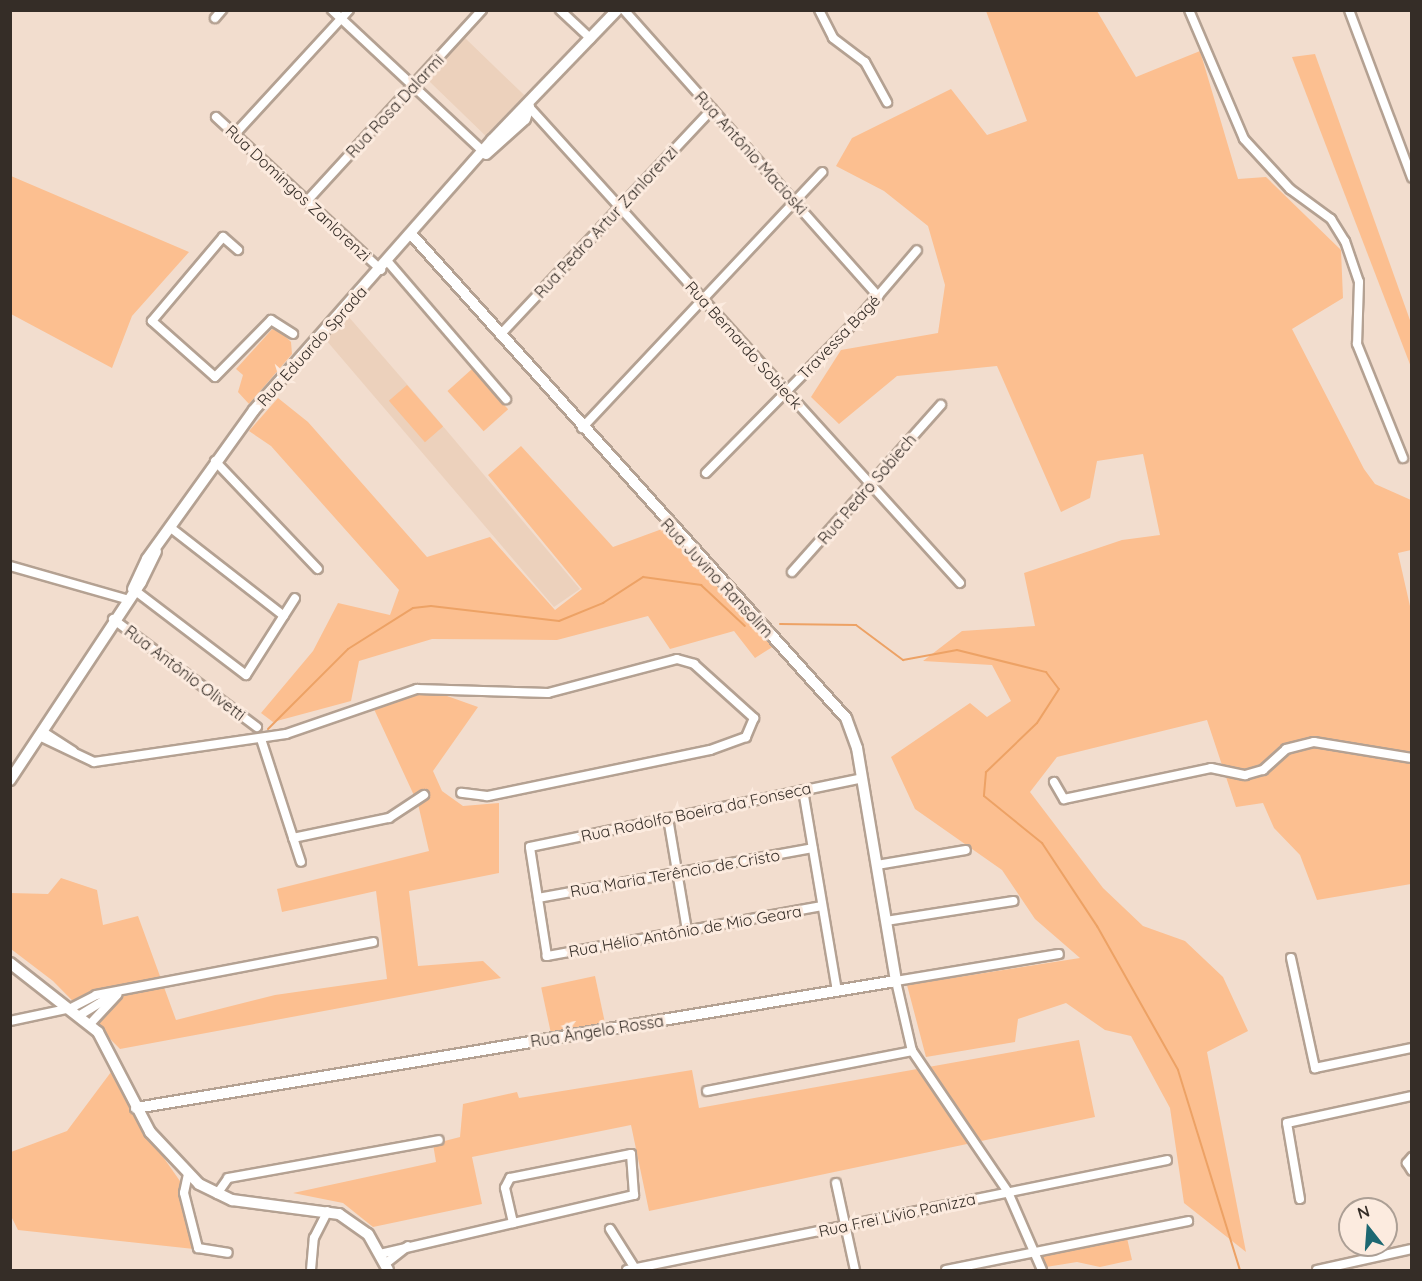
<!DOCTYPE html>
<html>
<head>
<meta charset="utf-8">
<style>
	body { margin:0 }
	#map { position:relative; width:1422px; height:1281px; overflow:hidden; background:#f2ddce; font-family:Quicksand,sans-serif }
	div>[style] { position:absolute }
	[style*='--x'] { left:calc(var(--x)*1px); top:calc(var(--y)*1px); width:calc(var(--w)*1px); rotate:calc(var(--a)*1deg) }
	.built>* { inset:0; background:#ecd1bc; transform-origin:0 0 }
	.green>* { inset:0; background:#fcbf90; transform-origin:0 0 }
	.stream>* { height:2px; margin:-1px; padding:0 1px; transform-origin:1px; border-radius:1px; background:#eda265 }
	.roads { filter:drop-shadow(2px 0 #b4a192) drop-shadow(-2px 0 #b4a192) drop-shadow(0 2px #b4a192) drop-shadow(0 -2px #b4a192) }
	.street>* { height:8px; margin:-4px; padding:0 4px; transform-origin:4px; border-radius:4px; background:#fff }
	.secondary>* { height:10px; margin:-5px; padding:0 5px; transform-origin:5px; border-radius:5px; background:#fff }
	span { translate:-50% -50%; white-space:nowrap; text-align:center; line-height:1.15; -webkit-text-stroke:6px #fcebdf; paint-order:stroke }
	.street-label { font-size:16px; color:#352d27 }
	.frame { position:absolute; inset:0; border:12px solid #352d27; pointer-events:none }
	.north { position:absolute; left:1338px; top:1197px; width:60px; height:60px; box-sizing:border-box; background:#fcebdf; border:2px solid #ac9f95; border-radius:50%; rotate:343deg; font-size:16px; font-weight:700; line-height:24px; text-align:center; color:#352d27 }
	.north::after { content:''; display:block; margin:auto; width:21px; height:27px; background:#1d6872; clip-path:polygon(50% 0,100% 100%,50% 72%,0 100%) }
</style>
</head>
<body>
<div id="map">
	<div class="built">
		<i style="left:464px;top:37px;width:84px;height:56px;rotate:44deg"></i>
		<i style="clip-path:polygon(348px 316px,431px 412px,580px 589px,554px 607px,326px 340px)"></i>
	</div>
	<div class="green">
		<i style="clip-path:polygon(986px 11px,1097px 11px,1136px 77px,1200px 51px,1238px 179px,1266px 177px,1341px 250px,1343px 298px,1292px 329px,1364px 469px,1375px 484px,1411px 500px,1411px 550px,1398px 553px,1412px 615px,1411px 884px,1317px 900px,1300px 855px,1274px 828px,1263px 803px,1236px 807px,1207px 720px,1057px 757px,1030px 792px,1103px 888px,1143px 926px,1185px 941px,1223px 977px,1248px 1031px,1207px 1052px,1246px 1252px,1184px 1203px,1170px 1108px,1131px 1036px,1105px 1030px,1066px 1003px,1018px 1019px,1015px 1042px,926px 1057px,907px 985px,1080px 958px,1035px 919px,1002px 870px,915px 809px,891px 757px,970px 703px,987px 717px,1011px 701px,992px 665px,923px 661px,962px 631px,1035px 626px,1024px 573px,1122px 540px,1160px 535px,1143px 454px,1097px 461px,1090px 498px,1061px 512px,997px 366px,897px 376px,839px 424px,811px 397px,841px 350px,938px 333px,945px 285px,928px 226px,884px 191px,836px 166px,852px 138px,951px 89px,987px 135px,1027px 121px)"></i>
		<i style="clip-path:polygon(1315px 54px,1411px 323px,1411px 367px,1292px 57px)"></i>
		<i style="clip-path:polygon(11px 176px,189px 252px,132px 316px,112px 368px,11px 314px)"></i>
		<i style="clip-path:polygon(275px 326px,291px 342px,292px 354px,249px 404px,238px 392px,243px 375px,236px 369px)"></i>
		<i style="left:472px;top:369px;width:54px;height:33px;rotate:48deg"></i>
		<i style="left:407px;top:385px;width:55px;height:24px;rotate:49deg"></i>
		<i style="clip-path:polygon(278px 398px,308px 422px,427px 557px,490px 537px,555px 610px,582px 589px,488px 475px,521px 446px,613px 547px,662px 529px,774px 646px,755px 658px,734px 631px,670px 649px,648px 616px,557px 640px,432px 639px,359px 661px,351px 701px,273px 722px,261px 713px,313px 651px,338px 603px,390px 615px,399px 590px,271px 446px,249px 431px)"></i>
		<i style="clip-path:polygon(433px 691px,478px 707px,433px 771px,442px 791px,463px 806px,499px 803px,499px 873px,409px 891px,418px 966px,483px 961px,501px 978px,120px 1049px,53px 981px,11px 949px,10px 893px,48px 894px,61px 878px,97px 890px,103px 925px,138px 916px,176px 1020px,275px 995px,387px 979px,376px 891px,282px 912px,277px 889px,429px 851px,418px 804px,373px 707px)"></i>
		<i style="left:595px;top:976px;width:50px;height:55px;rotate:78deg"></i>
		<i style="clip-path:polygon(1079px 1040px,1095px 1117px,649px 1211px,631px 1125px,472px 1157px,482px 1204px,373px 1227px,343px 1203px,293px 1193px,436px 1162px,433px 1144px,460px 1137px,463px 1104px,517px 1092px,519px 1098px,692px 1070px,699px 1108px)"></i>
		<i style="clip-path:polygon(114px 1068px,145px 1131px,182px 1184px,194px 1249px,18px 1230px,11px 1216px,11px 1152px,67px 1131px)"></i>
		<i style="clip-path:polygon(1127px 1238px,1132px 1260px,1100px 1267px,1077px 1262px,1046px 1267px,1042px 1256px)"></i>
	</div>
	<div class="stream">
		<i style="--x:780;--y:624;--w:76;--a:0.8"></i>
		<i style="--x:856;--y:625;--w:59;--a:36.7"></i>
		<i style="--x:903;--y:660;--w:55;--a:-10.5"></i>
		<i style="--x:957;--y:650;--w:92;--a:13.9"></i>
		<i style="--x:1046;--y:672;--w:21;--a:53"></i>
		<i style="--x:1059;--y:689;--w:40;--a:122.9"></i>
		<i style="--x:1037;--y:723;--w:71;--a:136.1"></i>
		<i style="--x:986;--y:772;--w:24;--a:95"></i>
		<i style="--x:984;--y:796;--w:75;--a:39"></i>
		<i style="--x:1042;--y:843;--w:100;--a:56.5"></i>
		<i style="--x:1097;--y:926;--w:165;--a:60.6"></i>
		<i style="--x:1178;--y:1070;--w:209;--a:72.8"></i>
		<i style="--x:268;--y:729;--w:113;--a:-45"></i>
		<i style="--x:348;--y:649;--w:77;--a:-32.2"></i>
		<i style="--x:413;--y:608;--w:18;--a:-6"></i>
		<i style="--x:431;--y:606;--w:129;--a:6.7"></i>
		<i style="--x:559;--y:621;--w:48;--a:-22.2"></i>
		<i style="--x:603;--y:603;--w:48;--a:-33"></i>
		<i style="--x:643;--y:577;--w:59;--a:7.9"></i>
		<i style="--x:701;--y:585;--w:60;--a:43"></i>
	</div>
	<div class="roads">
		<div class="street">
			<i style="--x:332;--y:10;--w:209;--a:43.1"></i>
			<i style="--x:560;--y:10;--w:42;--a:43.1"></i>
			<i style="--x:624;--y:10;--w:383;--a:48.4"></i>
			<i style="--x:819;--y:10;--w:31;--a:63"></i>
			<i style="--x:833;--y:38;--w:40;--a:37"></i>
			<i style="--x:865;--y:62;--w:46;--a:61.2"></i>
			<i style="--x:1189;--y:10;--w:140;--a:66.9"></i>
			<i style="--x:1244;--y:139;--w:68;--a:47.4"></i>
			<i style="--x:1290;--y:189;--w:51;--a:36.2"></i>
			<i style="--x:1331;--y:219;--w:26;--a:58"></i>
			<i style="--x:1345;--y:241;--w:43;--a:71.1"></i>
			<i style="--x:1359;--y:282;--w:62;--a:91.8"></i>
			<i style="--x:1357;--y:344;--w:123;--a:68"></i>
			<i style="--x:1349;--y:10;--w:179;--a:69.4"></i>
			<i style="--x:215;--y:18;--w:11;--a:-49"></i>
			<i style="--x:529;--y:107;--w:642;--a:47.84"></i>
			<i style="--x:216;--y:117;--w:225;--a:42.8"></i>
			<i style="--x:235;--y:134;--w:168;--a:-47.4"></i>
			<i style="--x:307;--y:201;--w:259;--a:-47.5"></i>
			<i style="--x:238;--y:250;--w:20;--a:-139"></i>
			<i style="--x:223;--y:237;--w:110;--a:130.2"></i>
			<i style="--x:152;--y:321;--w:84;--a:41.6"></i>
			<i style="--x:215;--y:377;--w:80;--a:-45.5"></i>
			<i style="--x:271;--y:320;--w:26;--a:32"></i>
			<i style="--x:388;--y:262;--w:181;--a:49.3"></i>
			<i style="--x:500;--y:335;--w:310;--a:-46.8"></i>
			<i style="--x:582;--y:428;--w:351;--a:-46.8"></i>
			<i style="--x:215;--y:461;--w:149;--a:46.4"></i>
			<i style="--x:706;--y:473;--w:218;--a:-45.4"></i>
			<i style="--x:859;--y:318;--w:89;--a:-49.5"></i>
			<i style="--x:171;--y:528;--w:143;--a:37.9"></i>
			<i style="--x:10;--y:566;--w:121;--a:15.9"></i>
			<i style="--x:792;--y:572;--w:224;--a:-48.3"></i>
			<i style="--x:133;--y:589;--w:142;--a:37.3"></i>
			<i style="--x:246;--y:675;--w:91;--a:-57.5"></i>
			<i style="--x:113;--y:619;--w:180;--a:36.9"></i>
			<i style="--x:42;--y:731;--w:37;--a:33"></i>
			<i style="--x:39;--y:736;--w:61;--a:25.3"></i>
			<i style="--x:94;--y:762;--w:194;--a:-8.3"></i>
			<i style="--x:286;--y:734;--w:139;--a:-19"></i>
			<i style="--x:417;--y:689;--w:131;--a:1.7"></i>
			<i style="--x:548;--y:693;--w:133;--a:-14.8"></i>
			<i style="--x:677;--y:659;--w:18;--a:16"></i>
			<i style="--x:694;--y:664;--w:81;--a:42"></i>
			<i style="--x:754;--y:718;--w:21;--a:113"></i>
			<i style="--x:746;--y:737;--w:38;--a:160"></i>
			<i style="--x:710;--y:750;--w:228;--a:168.3"></i>
			<i style="--x:487;--y:796;--w:26;--a:-173"></i>
			<i style="--x:261;--y:739;--w:129;--a:72"></i>
			<i style="--x:1054;--y:782;--w:20;--a:60"></i>
			<i style="--x:1064;--y:799;--w:150;--a:-11.9"></i>
			<i style="--x:1211;--y:768;--w:35;--a:12"></i>
			<i style="--x:1245;--y:775;--w:19;--a:-16"></i>
			<i style="--x:1263;--y:770;--w:31;--a:-42"></i>
			<i style="--x:1286;--y:749;--w:29;--a:-14"></i>
			<i style="--x:1314;--y:742;--w:99;--a:9.3"></i>
			<i style="--x:803;--y:790;--w:204;--a:80.4"></i>
			<i style="--x:668;--y:818;--w:114;--a:80.4"></i>
			<i style="--x:293;--y:838;--w:98;--a:-11.8"></i>
			<i style="--x:389;--y:818;--w:42;--a:-33.3"></i>
			<i style="--x:877;--y:865;--w:90;--a:-9.6"></i>
			<i style="--x:538;--y:898;--w:279;--a:-10.3"></i>
			<i style="--x:822;--y:906;--w:280;--a:169.7"></i>
			<i style="--x:547;--y:956;--w:110;--a:-98.9"></i>
			<i style="--x:530;--y:847;--w:339;--a:-11.7"></i>
			<i style="--x:886;--y:921;--w:129;--a:-8.9"></i>
			<i style="--x:1291;--y:958;--w:113;--a:77.7"></i>
			<i style="--x:1315;--y:1068;--w:99;--a:-11.7"></i>
			<i style="--x:80;--y:1015;--w:42;--a:-31.4"></i>
			<i style="--x:10;--y:1021;--w:62;--a:-12"></i>
			<i style="--x:71;--y:1008;--w:28;--a:-27"></i>
			<i style="--x:96;--y:995;--w:282;--a:-10.8"></i>
			<i style="--x:90;--y:1024;--w:40;--a:-47"></i>
			<i style="--x:707;--y:1091;--w:209;--a:-11"></i>
			<i style="--x:1412;--y:1157;--w:8;--a:130"></i>
			<i style="--x:1407;--y:1163;--w:9;--a:58"></i>
			<i style="--x:188;--y:1174;--w:19;--a:102"></i>
			<i style="--x:184;--y:1193;--w:57;--a:75.7"></i>
			<i style="--x:198;--y:1248;--w:30;--a:9"></i>
			<i style="--x:836;--y:1183;--w:89;--a:77.7"></i>
			<i style="--x:217;--y:1194;--w:19;--a:-55"></i>
			<i style="--x:228;--y:1178;--w:214;--a:-10.2"></i>
			<i style="--x:1300;--y:1199;--w:77;--a:-99.7"></i>
			<i style="--x:1287;--y:1123;--w:128;--a:-12.2"></i>
			<i style="--x:610;--y:1229;--w:49;--a:57.6"></i>
			<i style="--x:380;--y:1254;--w:261;--a:-13.1"></i>
			<i style="--x:634;--y:1195;--w:41;--a:-94.2"></i>
			<i style="--x:631;--y:1154;--w:123;--a:168.8"></i>
			<i style="--x:510;--y:1178;--w:11;--a:117"></i>
			<i style="--x:505;--y:1188;--w:36;--a:77"></i>
			<i style="--x:385;--y:1264;--w:29;--a:-38"></i>
			<i style="--x:311;--y:1270;--w:32;--a:-85"></i>
			<i style="--x:314;--y:1238;--w:30;--a:-63"></i>
			<i style="--x:627;--y:1270;--w:551;--a:-11.51"></i>
			<i style="--x:946;--y:1270;--w:247;--a:-11.4"></i>
			<i style="--x:1042;--y:1270;--w:85;--a:-113.6"></i>
			<i style="--x:1008;--y:1192;--w:171;--a:-124.2"></i>
			<i style="--x:912;--y:1051;--w:72;--a:-102.9"></i>
			<i style="--x:896;--y:981;--w:165;--a:-9.4"></i>
			<i style="--x:1317;--y:1270;--w:97;--a:-12.5"></i>
		</div>
		<div class="secondary">
			<i style="--x:486;--y:154;--w:52;--a:-41.9"></i>
			<i style="--x:525;--y:119;--w:13;--a:-72"></i>
			<i style="--x:133;--y:589;--w:33;--a:-65"></i>
			<i style="--x:147;--y:559;--w:183;--a:-54.3"></i>
			<i style="--x:254;--y:410;--w:360;--a:-48.6"></i>
			<i style="--x:492;--y:140;--w:180;--a:-46.1"></i>
			<i style="--x:10;--y:780;--w:237;--a:-56.5"></i>
			<i style="--x:141;--y:582;--w:34;--a:-64"></i>
			<i style="--x:10;--y:963;--w:112;--a:38.1"></i>
			<i style="--x:98;--y:1032;--w:113;--a:62.5"></i>
			<i style="--x:150;--y:1132;--w:71;--a:46.7"></i>
			<i style="--x:199;--y:1184;--w:37;--a:26"></i>
			<i style="--x:232;--y:1200;--w:108;--a:7.5"></i>
			<i style="--x:339;--y:1214;--w:35;--a:35"></i>
			<i style="--x:368;--y:1234;--w:41;--a:60.9"></i>
			<i style="--x:136;--y:1108;--w:771;--a:-9.49"></i>
			<i style="--x:896;--y:981;--w:236;--a:-99.5"></i>
			<i style="--x:857;--y:748;--w:32;--a:-110"></i>
			<i style="--x:846;--y:718;--w:649;--a:-131.94"></i>
		</div>
	</div>
	<div class="street-label">
		<span style="left:395px;top:106px;rotate:-47deg">Rua Rosa Dalarmi</span>
		<span style="left:751px;top:153px;rotate:48deg">Rua Antônio Macioski</span>
		<span style="left:298px;top:193px;rotate:43deg">Rua Domingos Zanlorenzi</span>
		<span style="left:606px;top:222px;rotate:-47deg">Rua Pedro Artur Zanlorenzi</span>
		<span style="left:839px;top:337px;rotate:-46deg">Travessa Bagé</span>
		<span style="left:744px;top:345px;rotate:48deg">Rua Bernardo Sobieck</span>
		<span style="left:312px;top:346px;rotate:-48deg">Rua Eduardo Sprada</span>
		<span style="left:867px;top:489px;rotate:-49deg">Rua Pedro Sobiech</span>
		<span style="left:717px;top:578px;rotate:47deg">Rua Juvino Ransolim</span>
		<span style="left:185px;top:673px;rotate:37deg">Rua Antônio Olivetti</span>
		<span style="left:696px;top:812px;rotate:-12deg">Rua Rodolfo Boeira da Fonseca</span>
		<span style="left:675px;top:873px;rotate:-10deg">Rua Maria Terêncio de Cristo</span>
		<span style="left:685px;top:931px;rotate:-10deg">Rua Hélio Antônio de Mio Geara</span>
		<span style="left:597px;top:1031px;rotate:-9deg">Rua Ângelo Rossa</span>
		<span style="left:897px;top:1215px;rotate:-12deg">Rua Frei Lívio Panizza</span>
	</div>
	<div class="frame"></div>
	<div class="north">N</div>
</div>
</body>
</html>
